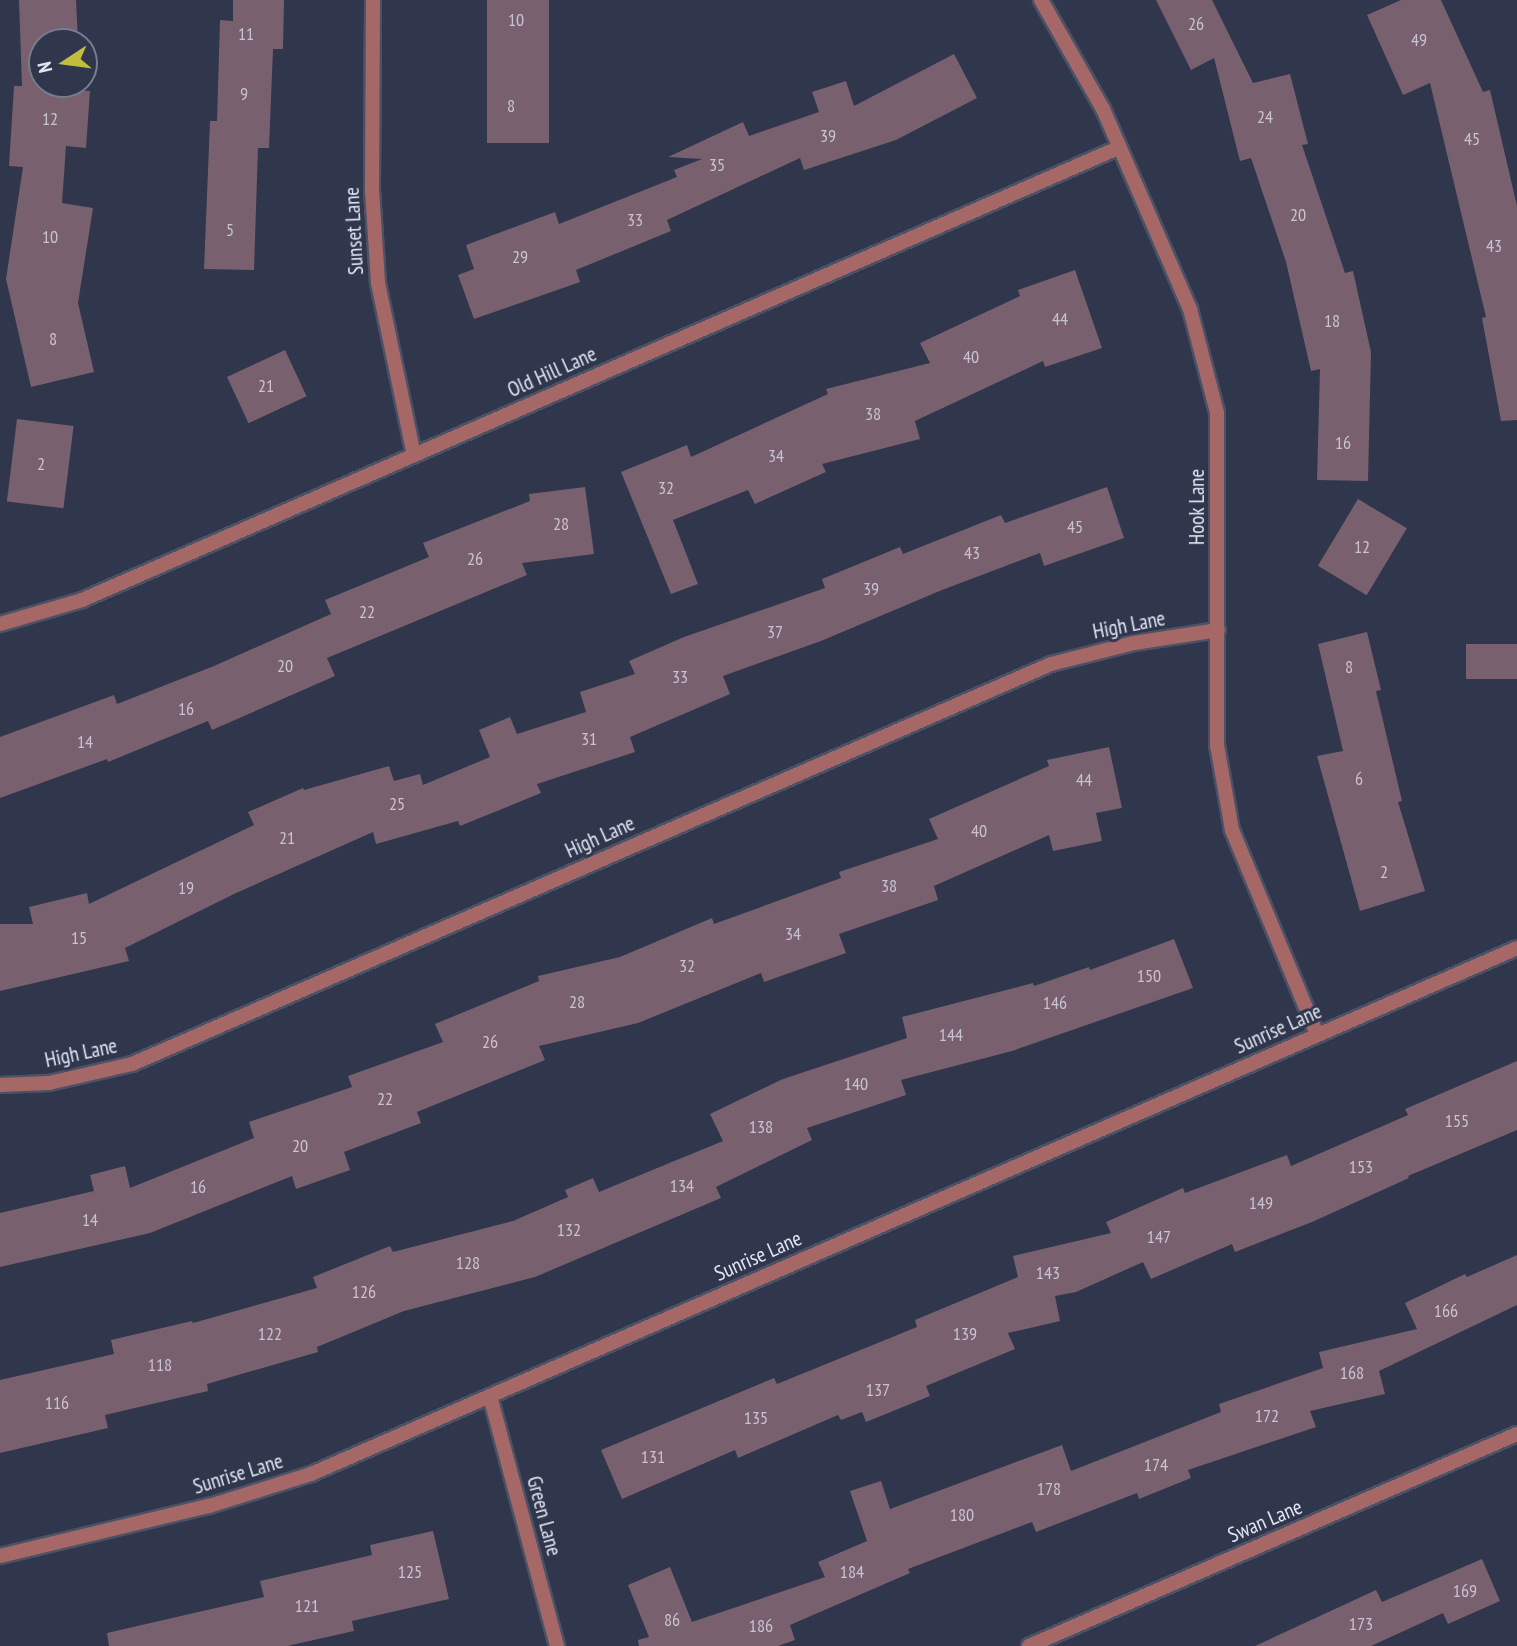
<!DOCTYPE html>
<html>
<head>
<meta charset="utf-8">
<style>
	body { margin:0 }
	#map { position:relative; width:1517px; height:1646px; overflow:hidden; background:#30364b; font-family:"PT Sans Narrow",sans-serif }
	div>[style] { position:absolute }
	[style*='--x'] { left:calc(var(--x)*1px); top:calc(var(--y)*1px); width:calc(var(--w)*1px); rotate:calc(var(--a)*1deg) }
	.building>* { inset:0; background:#78606f; transform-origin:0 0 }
	.roads { filter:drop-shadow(2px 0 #4c5266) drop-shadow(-2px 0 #4c5266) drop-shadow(0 2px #4c5266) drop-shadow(0 -2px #4c5266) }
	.minor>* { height:14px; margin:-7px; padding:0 7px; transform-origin:7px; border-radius:7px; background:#a56866 }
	span { translate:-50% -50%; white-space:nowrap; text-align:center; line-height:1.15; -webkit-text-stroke:6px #30364b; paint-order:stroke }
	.number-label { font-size:18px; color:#c8c4d3 }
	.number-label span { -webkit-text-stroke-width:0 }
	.street-label { font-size:21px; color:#e2e6f4 }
	.north { position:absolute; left:28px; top:28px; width:70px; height:70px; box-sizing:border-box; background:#30364b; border:2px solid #777c8f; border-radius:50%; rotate:257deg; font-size:19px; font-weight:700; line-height:28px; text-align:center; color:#e2e6f4 }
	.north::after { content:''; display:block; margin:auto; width:24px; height:32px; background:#c2bd3f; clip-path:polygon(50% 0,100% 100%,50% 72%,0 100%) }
</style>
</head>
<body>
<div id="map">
	<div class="building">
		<i style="clip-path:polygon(19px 0,76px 0,78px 42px,42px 42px,42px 84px,79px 84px,79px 90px,90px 91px,86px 148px,66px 146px,62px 203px,93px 208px,78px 303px,94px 372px,31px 387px,6px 279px,23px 167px,9px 166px,14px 86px,22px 86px)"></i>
		<i style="clip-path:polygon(233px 0,284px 0,283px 49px,273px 49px,269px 148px,258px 148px,254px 270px,204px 269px,210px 121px,217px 121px,220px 20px,233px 21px)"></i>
		<i style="left:487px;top:0;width:62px;height:143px"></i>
		<i style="clip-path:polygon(1156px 0,1212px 0,1253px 83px,1290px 74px,1308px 144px,1302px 145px,1345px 273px,1353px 271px,1371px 352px,1368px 481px,1317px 480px,1320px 369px,1311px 371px,1286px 262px,1251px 158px,1240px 161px,1214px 58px,1191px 70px)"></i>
		<i style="clip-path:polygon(1401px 0,1441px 0,1483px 92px,1490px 90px,1517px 206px,1517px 420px,1501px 421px,1482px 318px,1486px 317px,1430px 83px,1403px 95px,1367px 15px)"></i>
		<i style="clip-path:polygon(954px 54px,977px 98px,896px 140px,804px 170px,800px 158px,667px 220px,671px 231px,576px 270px,580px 282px,474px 319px,458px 275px,474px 269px,466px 245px,555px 212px,559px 224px,677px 177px,674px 170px,702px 159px,668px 157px,743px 122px,749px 136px,819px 112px,812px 92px,846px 81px,854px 106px)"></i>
		<i style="clip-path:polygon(1075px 270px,1102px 348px,1045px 367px,1043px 361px,915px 421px,920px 439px,822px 464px,826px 472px,755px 504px,748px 490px,673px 520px,698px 584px,671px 594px,621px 472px,687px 445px,691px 457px,828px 394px,826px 389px,930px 363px,920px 343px,1020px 296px,1018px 290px)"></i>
		<i style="left:285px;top:350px;width:51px;height:64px;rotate:65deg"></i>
		<i style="left:17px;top:419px;width:57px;height:83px;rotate:7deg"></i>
		<i style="clip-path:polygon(585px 487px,594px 554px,522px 563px,527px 575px,327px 658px,335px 676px,212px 730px,208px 721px,108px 762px,107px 759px,0 798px,0 737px,114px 695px,117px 704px,214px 666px,331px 614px,325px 600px,429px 557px,423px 543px,530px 501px,529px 494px)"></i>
		<i style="clip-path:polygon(1107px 487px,1124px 538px,1044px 566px,1040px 553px,942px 590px,821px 641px,723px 676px,730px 694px,630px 737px,635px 752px,537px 784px,541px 793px,460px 826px,458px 821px,376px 844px,373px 832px,234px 894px,125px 948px,129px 961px,0 991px,0 924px,33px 924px,29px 907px,87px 893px,89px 904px,254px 825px,248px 812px,303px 788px,304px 790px,389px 766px,394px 781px,420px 774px,423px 785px,490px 757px,479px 730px,510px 717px,517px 734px,586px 712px,580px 692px,635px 674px,629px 661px,684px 637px,825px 588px,822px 579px,900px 547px,903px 554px,1001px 515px,1005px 523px)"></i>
		<i style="left:1358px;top:499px;width:57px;height:78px;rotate:31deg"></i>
		<i style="clip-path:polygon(1367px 632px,1381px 690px,1376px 691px,1402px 801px,1398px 802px,1425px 891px,1360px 911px,1317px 756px,1343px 751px,1318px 644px)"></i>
		<i style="left:1517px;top:644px;width:35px;height:51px;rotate:90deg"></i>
		<i style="clip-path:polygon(1109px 747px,1122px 808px,1096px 813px,1102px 841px,1053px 851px,1049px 835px,934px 886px,938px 900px,839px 934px,846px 953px,764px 982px,761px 973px,638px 1023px,539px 1046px,545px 1060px,417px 1112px,421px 1123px,344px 1152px,350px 1170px,296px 1189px,292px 1176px,150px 1233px,0 1267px,0 1213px,94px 1191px,90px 1175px,125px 1166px,130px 1188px,254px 1138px,249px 1122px,352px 1087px,348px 1076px,443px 1042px,435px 1024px,539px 981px,538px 976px,620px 957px,712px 918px,714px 924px,841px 878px,839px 872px,938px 839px,929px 819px,1049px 766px,1047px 760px)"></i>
		<i style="clip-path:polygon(1174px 939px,1193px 988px,1012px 1051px,901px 1080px,906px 1095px,807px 1128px,812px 1140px,716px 1187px,721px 1198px,535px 1277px,404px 1311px,317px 1347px,318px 1352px,207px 1384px,208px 1391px,105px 1415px,108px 1428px,0 1453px,0 1380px,114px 1354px,111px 1340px,192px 1321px,193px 1323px,317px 1288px,313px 1277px,390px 1246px,393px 1252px,513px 1221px,568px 1197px,565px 1190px,593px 1178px,599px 1192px,723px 1141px,710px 1114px,783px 1079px,907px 1038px,902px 1017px,1033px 983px,1034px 986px,1089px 967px,1090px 970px)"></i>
		<i style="clip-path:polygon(1517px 1061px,1517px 1130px,1408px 1176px,1409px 1178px,1312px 1222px,1235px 1252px,1232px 1244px,1151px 1279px,1143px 1262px,1076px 1292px,1055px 1296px,1060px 1321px,1008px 1333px,1015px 1349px,926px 1386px,930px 1396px,866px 1422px,862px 1412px,841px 1420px,838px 1415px,738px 1458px,735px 1450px,622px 1499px,601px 1450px,774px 1378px,777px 1384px,917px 1327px,915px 1320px,1018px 1277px,1013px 1256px,1111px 1233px,1106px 1222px,1183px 1188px,1185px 1193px,1287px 1155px,1291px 1166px,1408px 1115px,1405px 1109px)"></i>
		<i style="clip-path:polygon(1517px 1255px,1517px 1305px,1379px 1371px,1385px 1394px,1310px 1411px,1316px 1427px,1188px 1470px,1191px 1478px,1139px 1499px,1137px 1493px,1036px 1532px,1032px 1522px,908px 1569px,910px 1573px,790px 1625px,795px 1640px,778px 1646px,639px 1646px,638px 1640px,649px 1637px,628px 1585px,670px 1567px,692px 1622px,825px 1577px,818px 1562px,867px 1541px,850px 1491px,881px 1481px,890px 1509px,1062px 1445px,1071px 1471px,1221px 1412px,1219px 1404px,1323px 1368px,1319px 1352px,1417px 1329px,1405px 1303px,1465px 1274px,1467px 1277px)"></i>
		<i style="clip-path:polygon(433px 1531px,449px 1599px,352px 1621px,354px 1631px,287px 1646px,109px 1646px,107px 1633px,264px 1597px,260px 1581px,372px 1555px,370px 1545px)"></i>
		<i style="clip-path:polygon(1482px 1559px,1500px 1601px,1448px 1624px,1443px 1613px,1371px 1646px,1255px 1646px,1376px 1590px,1382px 1602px)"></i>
	</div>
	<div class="roads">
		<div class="minor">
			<i style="--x:373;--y:0;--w:190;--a:90.3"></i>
			<i style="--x:372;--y:190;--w:93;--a:86.3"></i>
			<i style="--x:378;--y:283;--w:176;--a:78.2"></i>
			<i style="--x:1041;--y:0;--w:125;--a:60.4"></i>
			<i style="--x:1103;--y:109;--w:218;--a:66.5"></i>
			<i style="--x:1190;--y:309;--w:107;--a:75.4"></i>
			<i style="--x:1217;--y:413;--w:332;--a:90"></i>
			<i style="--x:1217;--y:745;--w:86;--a:80"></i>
			<i style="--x:1232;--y:830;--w:221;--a:67.4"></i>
			<i style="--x:0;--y:624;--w:85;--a:-16.3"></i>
			<i style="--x:82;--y:600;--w:1130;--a:-23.57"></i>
			<i style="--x:0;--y:1085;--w:49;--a:-2.3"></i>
			<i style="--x:49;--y:1083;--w:85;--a:-12.9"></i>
			<i style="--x:132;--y:1064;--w:1002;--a:-23.52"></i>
			<i style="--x:1051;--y:664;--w:86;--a:-14.2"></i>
			<i style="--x:1134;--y:643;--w:85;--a:-8.8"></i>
			<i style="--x:490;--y:1396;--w:259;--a:75"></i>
			<i style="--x:0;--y:1556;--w:215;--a:-13.5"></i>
			<i style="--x:209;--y:1506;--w:107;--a:-17.4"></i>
			<i style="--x:311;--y:1474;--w:1316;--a:-23.56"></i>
			<i style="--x:1029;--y:1646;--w:532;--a:-23.48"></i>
		</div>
	</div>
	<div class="number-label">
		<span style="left:516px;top:20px">10</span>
		<span style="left:1196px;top:24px">26</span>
		<span style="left:246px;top:34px">11</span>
		<span style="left:1419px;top:40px">49</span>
		<span style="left:244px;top:94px">9</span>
		<span style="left:511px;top:106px">8</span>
		<span style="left:1265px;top:117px">24</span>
		<span style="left:50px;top:119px">12</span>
		<span style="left:828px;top:136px">39</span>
		<span style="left:1472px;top:139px">45</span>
		<span style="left:717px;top:165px">35</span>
		<span style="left:1298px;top:215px">20</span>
		<span style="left:635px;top:220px">33</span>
		<span style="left:230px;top:230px">5</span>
		<span style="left:50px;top:237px">10</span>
		<span style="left:1494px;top:246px">43</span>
		<span style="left:520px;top:257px">29</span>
		<span style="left:1060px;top:319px">44</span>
		<span style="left:1332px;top:321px">18</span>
		<span style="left:53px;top:339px">8</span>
		<span style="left:971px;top:357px">40</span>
		<span style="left:266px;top:386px">21</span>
		<span style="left:873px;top:414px">38</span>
		<span style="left:1343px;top:443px">16</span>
		<span style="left:776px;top:456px">34</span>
		<span style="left:41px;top:464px">2</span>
		<span style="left:666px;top:488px">32</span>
		<span style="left:561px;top:524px">28</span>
		<span style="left:1075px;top:527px">45</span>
		<span style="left:1362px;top:547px">12</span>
		<span style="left:972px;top:553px">43</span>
		<span style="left:475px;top:559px">26</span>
		<span style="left:871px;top:589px">39</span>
		<span style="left:367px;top:612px">22</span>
		<span style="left:775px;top:632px">37</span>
		<span style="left:285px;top:666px">20</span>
		<span style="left:1349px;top:667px">8</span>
		<span style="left:680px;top:677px">33</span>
		<span style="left:186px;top:709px">16</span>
		<span style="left:589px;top:739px">31</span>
		<span style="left:85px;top:742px">14</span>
		<span style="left:1359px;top:779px">6</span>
		<span style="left:1084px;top:780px">44</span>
		<span style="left:397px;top:804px">25</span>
		<span style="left:979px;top:831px">40</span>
		<span style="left:287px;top:838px">21</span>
		<span style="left:1384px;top:872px">2</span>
		<span style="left:889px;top:886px">38</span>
		<span style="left:186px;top:888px">19</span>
		<span style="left:793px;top:934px">34</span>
		<span style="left:79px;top:938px">15</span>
		<span style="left:687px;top:966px">32</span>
		<span style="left:1149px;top:976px">150</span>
		<span style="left:577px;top:1002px">28</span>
		<span style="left:1055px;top:1003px">146</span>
		<span style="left:951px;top:1035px">144</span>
		<span style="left:490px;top:1042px">26</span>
		<span style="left:856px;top:1084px">140</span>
		<span style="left:385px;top:1099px">22</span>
		<span style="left:1457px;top:1121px">155</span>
		<span style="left:761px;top:1127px">138</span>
		<span style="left:300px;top:1146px">20</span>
		<span style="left:1361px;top:1167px">153</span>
		<span style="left:682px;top:1186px">134</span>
		<span style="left:198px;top:1187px">16</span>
		<span style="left:1261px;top:1203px">149</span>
		<span style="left:90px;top:1220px">14</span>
		<span style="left:569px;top:1230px">132</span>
		<span style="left:1159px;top:1237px">147</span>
		<span style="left:468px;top:1263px">128</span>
		<span style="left:1048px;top:1273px">143</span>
		<span style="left:364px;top:1292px">126</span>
		<span style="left:1446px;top:1311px">166</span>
		<span style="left:270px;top:1334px">122</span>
		<span style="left:965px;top:1334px">139</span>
		<span style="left:160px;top:1365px">118</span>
		<span style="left:1352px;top:1373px">168</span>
		<span style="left:878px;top:1390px">137</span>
		<span style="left:57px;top:1403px">116</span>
		<span style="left:1267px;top:1416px">172</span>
		<span style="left:756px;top:1418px">135</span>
		<span style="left:653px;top:1457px">131</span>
		<span style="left:1156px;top:1465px">174</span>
		<span style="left:1049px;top:1489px">178</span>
		<span style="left:962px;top:1515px">180</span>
		<span style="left:410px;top:1572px">125</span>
		<span style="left:852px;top:1572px">184</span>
		<span style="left:1465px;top:1591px">169</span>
		<span style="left:307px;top:1606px">121</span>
		<span style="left:672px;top:1620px">86</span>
		<span style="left:1361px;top:1624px">173</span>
		<span style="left:761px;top:1626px">186</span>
	</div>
	<div class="street-label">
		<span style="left:354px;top:231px;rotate:-93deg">Sunset Lane</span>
		<span style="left:552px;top:372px;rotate:-24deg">Old Hill Lane</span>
		<span style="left:1197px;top:507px;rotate:-90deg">Hook Lane</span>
		<span style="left:1129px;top:625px;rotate:-11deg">High Lane</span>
		<span style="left:600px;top:837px;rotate:-24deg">High Lane</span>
		<span style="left:1278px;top:1029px;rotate:-24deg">Sunrise Lane</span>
		<span style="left:81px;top:1053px;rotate:-12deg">High Lane</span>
		<span style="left:758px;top:1256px;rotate:-24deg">Sunrise Lane</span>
		<span style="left:238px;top:1474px;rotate:-17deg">Sunrise Lane</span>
		<span style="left:544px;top:1516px;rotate:75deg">Green Lane</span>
		<span style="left:1265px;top:1521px;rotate:-23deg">Swan Lane</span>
	</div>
	<div class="north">N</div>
</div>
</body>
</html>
